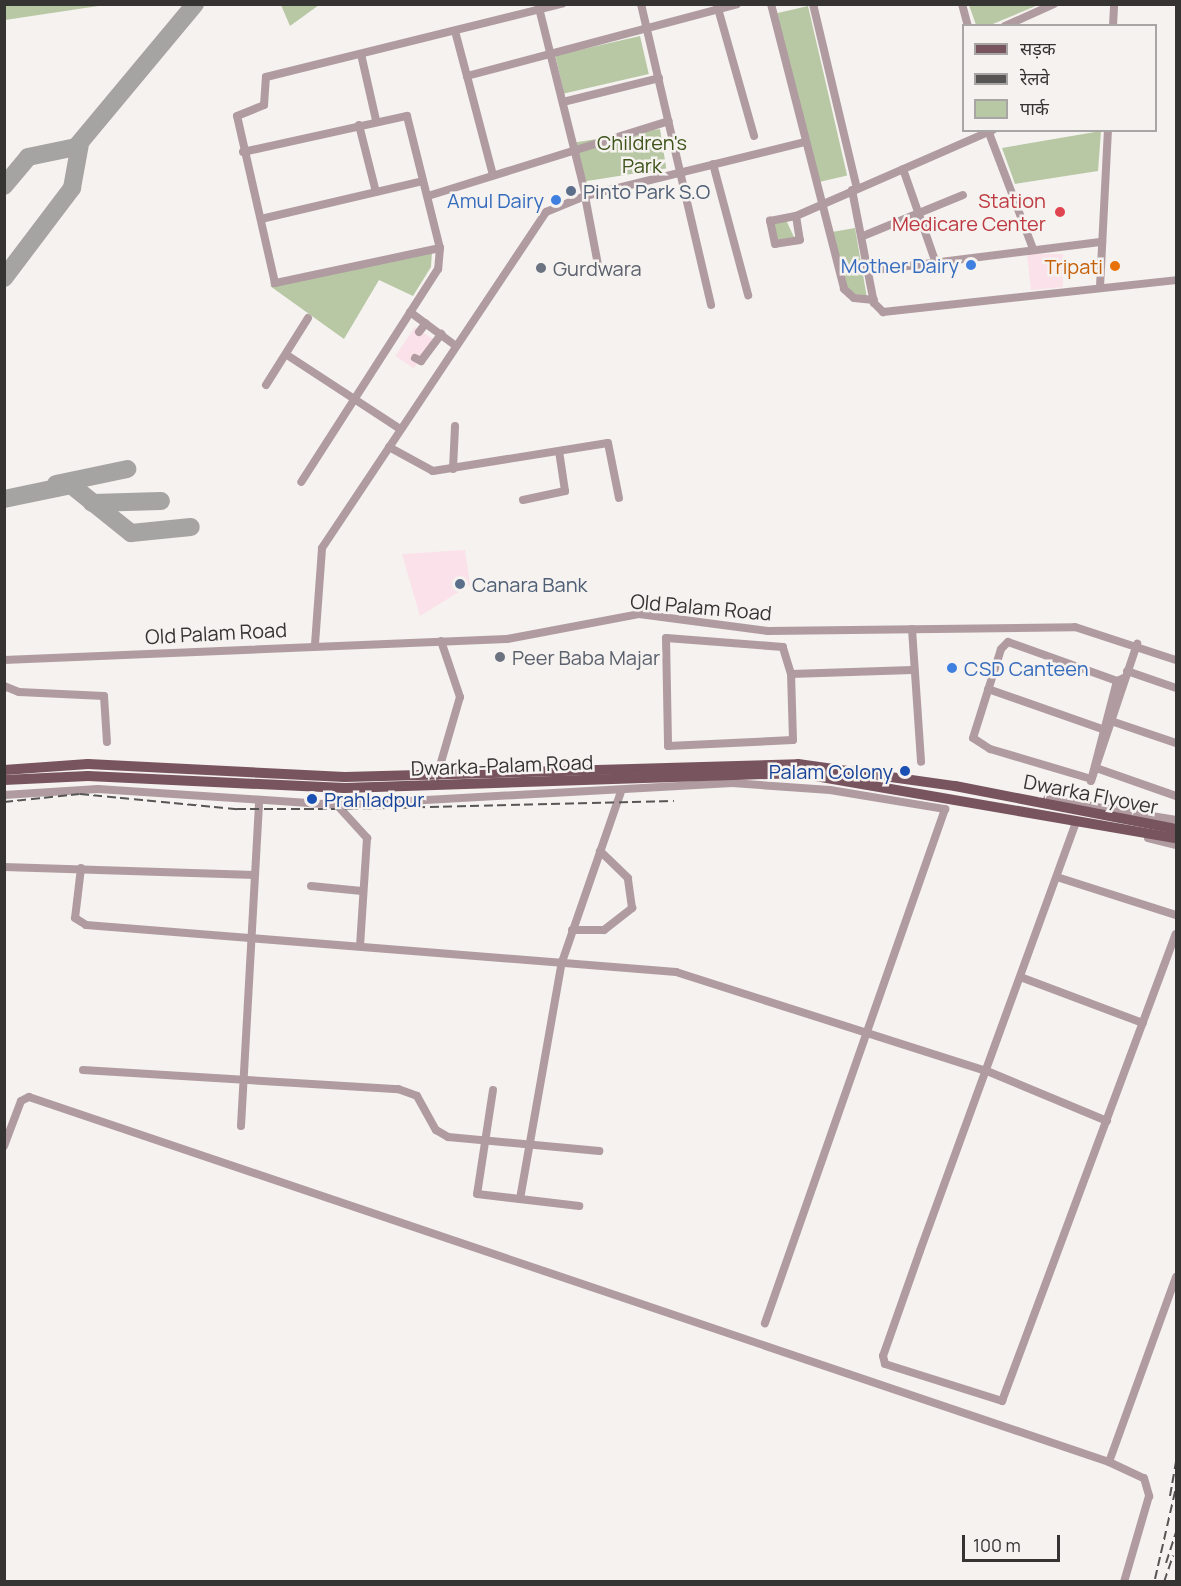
<!DOCTYPE html>
<html>
<head>
<meta charset="utf-8">
<style>
	body { margin:0 }
	#map { position:relative; width:1181px; height:1586px; overflow:hidden; background:#f5f2ef; font-family:Manrope,"Noto Sans Devanagari",sans-serif }
	div>[style] { position:absolute }
	[style*='--x'] { left:calc(var(--x)*1px); top:calc(var(--y)*1px); width:calc(var(--w)*1px); rotate:calc(var(--a)*1deg) }
	.commercial>* { inset:0; background:#fbe1e9; transform-origin:0 0 }
	.green>* { inset:0; background:#b8c8a5; transform-origin:0 0 }
	.taxiway>* { height:18px; margin:-9px; padding:0 9px; transform-origin:9px; border-radius:9px; background:#a6a4a2 }
	.minor>* { height:8px; margin:-4px; padding:0 4px; transform-origin:4px; border-radius:4px; background:#b09ba1 }
	.major>* { height:10px; margin:-5px; padding:0 5px; transform-origin:5px; border-radius:5px; background:#77545e }
	.rail>* { height:2px; margin-top:-1px; transform-origin:0; background:repeating-linear-gradient(90deg,#585655 0 9px,transparent 0 13.5px) }
	.dots>* { width:16px; height:16px; translate:-50% -50%; box-sizing:border-box; border:3px solid #f5f2ef; border-radius:50% }
	span { translate:-50% -50%; white-space:nowrap; text-align:center; line-height:1.15; -webkit-text-stroke:5px #f5f2ef; paint-order:stroke }
	.park-label { font-size:20px; color:#3f541b }
	.service-label { font-size:20px; color:#4e5e75 }
	.left { translate:0 -50%; text-align:left }
	.shop-label { font-size:20px; color:#366cbe }
	.right { translate:-100% -50%; text-align:right }
	.health-label { font-size:20px; color:#be3a42 }
	.food-label { font-size:20px; color:#c56008 }
	.worship-label { font-size:20px; color:#5b616d }
	.street-label { font-size:20px; color:#353433 }
	.transit-label { font-size:20px; color:#164399 }
	.frame { position:absolute; inset:0; border:6px solid #353433; pointer-events:none }
	.legend { position:absolute; left:962px; top:24px; width:195px; height:108px; box-sizing:border-box; background:#f5f2ef; border:2px solid #a8a6a4; margin:0; padding:8px 10px; list-style:none; font-size:18px; color:#353433 }
	.legend li { display:flex; align-items:center; gap:12px; height:30px }
	.legend b { width:30px; border:2px solid #a8a6a4 }
	.scale { position:absolute; left:962px; top:1535px; width:98px; height:27px; box-sizing:border-box; border:3px solid #353433; border-top:0; padding-left:8px; font-size:18px; line-height:21px; white-space:nowrap; color:#353433; -webkit-text-stroke:4px #f5f2ef; paint-order:stroke }
</style>
</head>
<body>
<div id="map">
	<div class="commercial">
		<i style="clip-path:polygon(1027px 254px,1063px 254px,1063px 287px,1031px 290px)"></i>
		<i style="left:415px;top:327px;width:22px;height:35px;rotate:34deg"></i>
		<i style="clip-path:polygon(465px 550px,470px 585px,420px 616px,402px 554px)"></i>
	</div>
	<div class="green">
		<i style="clip-path:polygon(4px 5px,5px 4px,105px 5px,5px 20px)"></i>
		<i style="clip-path:polygon(281px 5px,319px 5px,290px 26px)"></i>
		<i style="clip-path:polygon(969px 5px,969px 4px,1038px 5px,988px 26px,976px 25px)"></i>
		<i style="left:808px;top:6px;width:174px;height:32px;rotate:77deg"></i>
		<i style="left:640px;top:36px;width:39px;height:87px;rotate:77deg"></i>
		<i style="left:660px;top:129px;width:40px;height:85px;rotate:81deg"></i>
		<i style="clip-path:polygon(1101px 131px,1098px 171px,1015px 184px,1002px 148px)"></i>
		<i style="clip-path:polygon(786px 220px,794px 237px,775px 242px,773px 224px)"></i>
		<i style="clip-path:polygon(855px 228px,867px 298px,847px 291px,832px 232px)"></i>
		<i style="clip-path:polygon(432px 252px,431px 267px,413px 296px,379px 280px,344px 339px,270px 286px)"></i>
	</div>
	<div class="taxiway">
		<i style="--x:4;--y:186;--w:38;--a:-50"></i>
		<i style="--x:28;--y:157;--w:49;--a:-11.8"></i>
		<i style="--x:76;--y:147;--w:186;--a:-50.2"></i>
		<i style="--x:4;--y:278;--w:113;--a:-52.9"></i>
		<i style="--x:72;--y:188;--w:45;--a:-79.7"></i>
		<i style="--x:56;--y:484;--w:73;--a:-11.9"></i>
		<i style="--x:4;--y:499;--w:68;--a:-11.8"></i>
		<i style="--x:71;--y:485;--w:77;--a:38.7"></i>
		<i style="--x:131;--y:533;--w:60;--a:-5.7"></i>
		<i style="--x:92;--y:503;--w:69;--a:-1.7"></i>
	</div>
	<div class="minor">
		<i style="--x:538;--y:4;--w:198;--a:76"></i>
		<i style="--x:641;--y:4;--w:309;--a:76.9"></i>
		<i style="--x:771;--y:4;--w:294;--a:75.6"></i>
		<i style="--x:844;--y:289;--w:13;--a:42"></i>
		<i style="--x:854;--y:298;--w:20;--a:6"></i>
		<i style="--x:813;--y:4;--w:189;--a:76.6"></i>
		<i style="--x:962;--y:4;--w:23;--a:75"></i>
		<i style="--x:717;--y:5;--w:136;--a:74.2"></i>
		<i style="--x:1005;--y:26;--w:54;--a:-24.2"></i>
		<i style="--x:1113;--y:26;--w:22;--a:-87"></i>
		<i style="--x:455;--y:31;--w:47;--a:75.1"></i>
		<i style="--x:467;--y:76;--w:279;--a:-14.9"></i>
		<i style="--x:361;--y:54;--w:68;--a:77.2"></i>
		<i style="--x:467;--y:76;--w:102;--a:75.3"></i>
		<i style="--x:563;--y:102;--w:99;--a:-14"></i>
		<i style="--x:359;--y:125;--w:69;--a:75.8"></i>
		<i style="--x:989;--y:133;--w:124;--a:69.2"></i>
		<i style="--x:243;--y:152;--w:168;--a:-12.4"></i>
		<i style="--x:407;--y:116;--w:136;--a:76"></i>
		<i style="--x:440;--y:248;--w:21;--a:95"></i>
		<i style="--x:438;--y:269;--w:253;--a:122.7"></i>
		<i style="--x:713;--y:164;--w:136;--a:75"></i>
		<i style="--x:903;--y:169;--w:100;--a:70.7"></i>
		<i style="--x:852;--y:190;--w:115;--a:79"></i>
		<i style="--x:874;--y:303;--w:13;--a:45"></i>
		<i style="--x:883;--y:312;--w:295;--a:-6.2"></i>
		<i style="--x:428;--y:196;--w:252;--a:-17.3"></i>
		<i style="--x:585;--y:196;--w:70;--a:79.3"></i>
		<i style="--x:796;--y:216;--w:24;--a:81"></i>
		<i style="--x:800;--y:240;--w:25;--a:171"></i>
		<i style="--x:775;--y:244;--w:24;--a:-102"></i>
		<i style="--x:770;--y:221;--w:26;--a:-11"></i>
		<i style="--x:796;--y:216;--w:215;--a:-23.6"></i>
		<i style="--x:261;--y:219;--w:166;--a:-13.2"></i>
		<i style="--x:863;--y:236;--w:108;--a:-22.3"></i>
		<i style="--x:440;--y:248;--w:169;--a:168"></i>
		<i style="--x:275;--y:283;--w:171;--a:-102.8"></i>
		<i style="--x:237;--y:116;--w:29;--a:-22"></i>
		<i style="--x:264;--y:105;--w:28;--a:-86"></i>
		<i style="--x:266;--y:77;--w:305;--a:-13.9"></i>
		<i style="--x:868;--y:271;--w:236;--a:-7.1"></i>
		<i style="--x:1100;--y:287;--w:157;--a:-87.1"></i>
		<i style="--x:410;--y:312;--w:57;--a:36.5"></i>
		<i style="--x:419;--y:332;--w:11;--a:-52"></i>
		<i style="--x:287;--y:355;--w:135;--a:33.2"></i>
		<i style="--x:415;--y:358;--w:7;--a:27"></i>
		<i style="--x:421;--y:361;--w:34;--a:-53"></i>
		<i style="--x:266;--y:385;--w:79;--a:-57.9"></i>
		<i style="--x:389;--y:447;--w:50;--a:28.6"></i>
		<i style="--x:433;--y:471;--w:177;--a:-9.1"></i>
		<i style="--x:608;--y:443;--w:56;--a:78.7"></i>
		<i style="--x:453;--y:469;--w:43;--a:-87.3"></i>
		<i style="--x:523;--y:500;--w:43;--a:-12.1"></i>
		<i style="--x:565;--y:491;--w:40;--a:-98.5"></i>
		<i style="--x:912;--y:629;--w:133;--a:86.1"></i>
		<i style="--x:315;--y:644;--w:96;--a:-85.8"></i>
		<i style="--x:322;--y:548;--w:404;--a:-56.3"></i>
		<i style="--x:546;--y:212;--w:42;--a:-22.3"></i>
		<i style="--x:585;--y:196;--w:227;--a:-13.8"></i>
		<i style="--x:4;--y:660;--w:503;--a:-2.39"></i>
		<i style="--x:507;--y:639;--w:134;--a:-10.7"></i>
		<i style="--x:639;--y:614;--w:130;--a:7.5"></i>
		<i style="--x:768;--y:631;--w:307;--a:-0.7"></i>
		<i style="--x:1075;--y:627;--w:106;--a:18.1"></i>
		<i style="--x:1127;--y:671;--w:52;--a:19.1"></i>
		<i style="--x:791;--y:674;--w:28;--a:-107"></i>
		<i style="--x:783;--y:647;--w:117;--a:-175.6"></i>
		<i style="--x:666;--y:638;--w:108;--a:88.9"></i>
		<i style="--x:668;--y:746;--w:125;--a:-2.7"></i>
		<i style="--x:793;--y:740;--w:66;--a:-91.7"></i>
		<i style="--x:791;--y:674;--w:121;--a:-1.9"></i>
		<i style="--x:1124;--y:678;--w:8;--a:157"></i>
		<i style="--x:1117;--y:681;--w:103;--a:104.6"></i>
		<i style="--x:1091;--y:781;--w:145;--a:-71.4"></i>
		<i style="--x:4;--y:686;--w:16;--a:22"></i>
		<i style="--x:19;--y:692;--w:85;--a:2.7"></i>
		<i style="--x:104;--y:696;--w:46;--a:86.3"></i>
		<i style="--x:988;--y:689;--w:121;--a:19.3"></i>
		<i style="--x:1114;--y:722;--w:65;--a:18.7"></i>
		<i style="--x:1099;--y:769;--w:82;--a:19.3"></i>
		<i style="--x:437;--y:776;--w:82;--a:-73.8"></i>
		<i style="--x:460;--y:697;--w:59;--a:-108.7"></i>
		<i style="--x:1088;--y:778;--w:102;--a:-163.5"></i>
		<i style="--x:990;--y:749;--w:20;--a:-147"></i>
		<i style="--x:973;--y:738;--w:93;--a:-72.5"></i>
		<i style="--x:1001;--y:649;--w:10;--a:-45"></i>
		<i style="--x:1008;--y:642;--w:116;--a:19.7"></i>
		<i style="--x:4;--y:795;--w:94;--a:-3.7"></i>
		<i style="--x:98;--y:789;--w:240;--a:3.8"></i>
		<i style="--x:337;--y:805;--w:396;--a:-3.2"></i>
		<i style="--x:732;--y:783;--w:98;--a:4.1"></i>
		<i style="--x:830;--y:790;--w:117;--a:9.4"></i>
		<i style="--x:945;--y:809;--w:545;--a:109.3"></i>
		<i style="--x:1047;--y:799;--w:131;--a:9.2"></i>
		<i style="--x:337;--y:805;--w:45;--a:47.7"></i>
		<i style="--x:367;--y:838;--w:107;--a:93.7"></i>
		<i style="--x:1075;--y:825;--w:453;--a:110"></i>
		<i style="--x:920;--y:1251;--w:111;--a:109.4"></i>
		<i style="--x:883;--y:1356;--w:8;--a:76"></i>
		<i style="--x:885;--y:1364;--w:123;--a:17.5"></i>
		<i style="--x:1002;--y:1401;--w:498;--a:-69.6"></i>
		<i style="--x:1148;--y:838;--w:29;--a:14"></i>
		<i style="--x:4;--y:867;--w:251;--a:1.8"></i>
		<i style="--x:81;--y:868;--w:50;--a:96.8"></i>
		<i style="--x:75;--y:918;--w:13;--a:32"></i>
		<i style="--x:86;--y:925;--w:592;--a:4.55"></i>
		<i style="--x:676;--y:972;--w:326;--a:17.7"></i>
		<i style="--x:987;--y:1071;--w:130;--a:22.6"></i>
		<i style="--x:1060;--y:878;--w:122;--a:17.7"></i>
		<i style="--x:311;--y:886;--w:51;--a:5.6"></i>
		<i style="--x:572;--y:930;--w:32;--a:0"></i>
		<i style="--x:604;--y:930;--w:36;--a:-38"></i>
		<i style="--x:632;--y:908;--w:30;--a:-98"></i>
		<i style="--x:628;--y:878;--w:39;--a:-136"></i>
		<i style="--x:1023;--y:978;--w:128;--a:20.6"></i>
		<i style="--x:83;--y:1070;--w:316;--a:3.5"></i>
		<i style="--x:398;--y:1089;--w:20;--a:20"></i>
		<i style="--x:417;--y:1096;--w:39;--a:61"></i>
		<i style="--x:436;--y:1130;--w:14;--a:30"></i>
		<i style="--x:448;--y:1137;--w:152;--a:5.3"></i>
		<i style="--x:493;--y:1090;--w:105;--a:98.7"></i>
		<i style="--x:477;--y:1194;--w:103;--a:6.7"></i>
		<i style="--x:241;--y:1126;--w:326;--a:-86.8"></i>
		<i style="--x:4;--y:1146;--w:48;--a:-69.3"></i>
		<i style="--x:21;--y:1101;--w:9;--a:-27"></i>
		<i style="--x:29;--y:1097;--w:1140;--a:18.67"></i>
		<i style="--x:1109;--y:1462;--w:38;--a:25"></i>
		<i style="--x:1144;--y:1478;--w:19;--a:74"></i>
		<i style="--x:1149;--y:1496;--w:90;--a:106.2"></i>
		<i style="--x:520;--y:1199;--w:241;--a:-80"></i>
		<i style="--x:562;--y:962;--w:180;--a:-70.9"></i>
		<i style="--x:1109;--y:1462;--w:197;--a:-70.1"></i>
	</div>
	<div class="major">
		<i style="--x:4;--y:770;--w:84;--a:-4.1"></i>
		<i style="--x:88;--y:764;--w:257;--a:2.9"></i>
		<i style="--x:345;--y:777;--w:453;--a:-1.6"></i>
		<i style="--x:798;--y:764;--w:159;--a:8"></i>
		<i style="--x:955;--y:786;--w:225;--a:11"></i>
		<i style="--x:4;--y:780;--w:84;--a:-2.7"></i>
		<i style="--x:88;--y:776;--w:257;--a:2.7"></i>
		<i style="--x:345;--y:788;--w:453;--a:-1.9"></i>
		<i style="--x:798;--y:773;--w:384;--a:9.8"></i>
	</div>
	<div class="rail">
		<i style="--x:4;--y:802;--w:76;--a:-6"></i>
		<i style="--x:80;--y:794;--w:158;--a:5.5"></i>
		<i style="--x:237;--y:809;--w:112;--a:0"></i>
		<i style="--x:349;--y:809;--w:325;--a:-1.4"></i>
		<i style="--x:1170;--y:1496;--w:36;--a:-80"></i>
		<i style="--x:1166;--y:1563;--w:33;--a:-72"></i>
		<i style="--x:1155;--y:1579;--w:94;--a:-77.1"></i>
		<i style="--x:1164;--y:1582;--w:28;--a:-71"></i>
	</div>
	<div class="dots">
		<i style="left:571px;top:191px;background:#5c6f8a"></i>
		<i style="left:556px;top:200px;background:#3f7fe0"></i>
		<i style="left:1060px;top:212px;background:#e0444e"></i>
		<i style="left:971px;top:265px;background:#3f7fe0"></i>
		<i style="left:1115px;top:266px;background:#e8710a"></i>
		<i style="left:541px;top:268px;background:#6b7280"></i>
		<i style="left:460px;top:584px;background:#5c6f8a"></i>
		<i style="left:500px;top:657px;background:#6b7280"></i>
		<i style="left:952px;top:668px;background:#3f7fe0"></i>
		<i style="left:905px;top:771px;background:#1a4fb4"></i>
		<i style="left:312px;top:799px;background:#1a4fb4"></i>
	</div>
	<div class="park-label">
		<span style="left:642px;top:154px">Children's<br>Park</span>
	</div>
	<div class="service-label">
		<span class="left" style="left:583px;top:191px">Pinto Park S.O</span>
		<span class="left" style="left:472px;top:584px">Canara Bank</span>
	</div>
	<div class="shop-label">
		<span class="right" style="left:544px;top:200px">Amul Dairy</span>
		<span class="right" style="left:959px;top:265px">Mother Dairy</span>
		<span class="left" style="left:964px;top:668px">CSD Canteen</span>
	</div>
	<div class="health-label">
		<span class="right" style="left:1046px;top:212px">Station<br>Medicare Center</span>
	</div>
	<div class="food-label">
		<span class="right" style="left:1103px;top:266px">Tripati</span>
	</div>
	<div class="worship-label">
		<span class="left" style="left:553px;top:268px">Gurdwara</span>
		<span class="left" style="left:512px;top:657px">Peer Baba Majar</span>
	</div>
	<div class="street-label">
		<span style="left:701px;top:607px;rotate:5deg">Old Palam Road</span>
		<span style="left:216px;top:633px;rotate:-3deg">Old Palam Road</span>
		<span style="left:502px;top:765px;rotate:-2deg">Dwarka-Palam Road</span>
		<span style="left:1091px;top:794px;rotate:11deg">Dwarka Flyover</span>
	</div>
	<div class="transit-label">
		<span class="right" style="left:893px;top:771px">Palam Colony</span>
		<span class="left" style="left:324px;top:799px">Prahladpur</span>
	</div>
	<div class="frame"></div>
	<ul class="legend">
	<li><b style="height:8px;background:#77545e"></b>सड़क</li>
	<li><b style="height:8px;background:#585655"></b>रेलवे</li>
	<li><b style="height:16px;background:#b8c8a5"></b>पार्क</li>
	</ul>
	<div class="scale">100 m</div>
</div>
</body>
</html>
